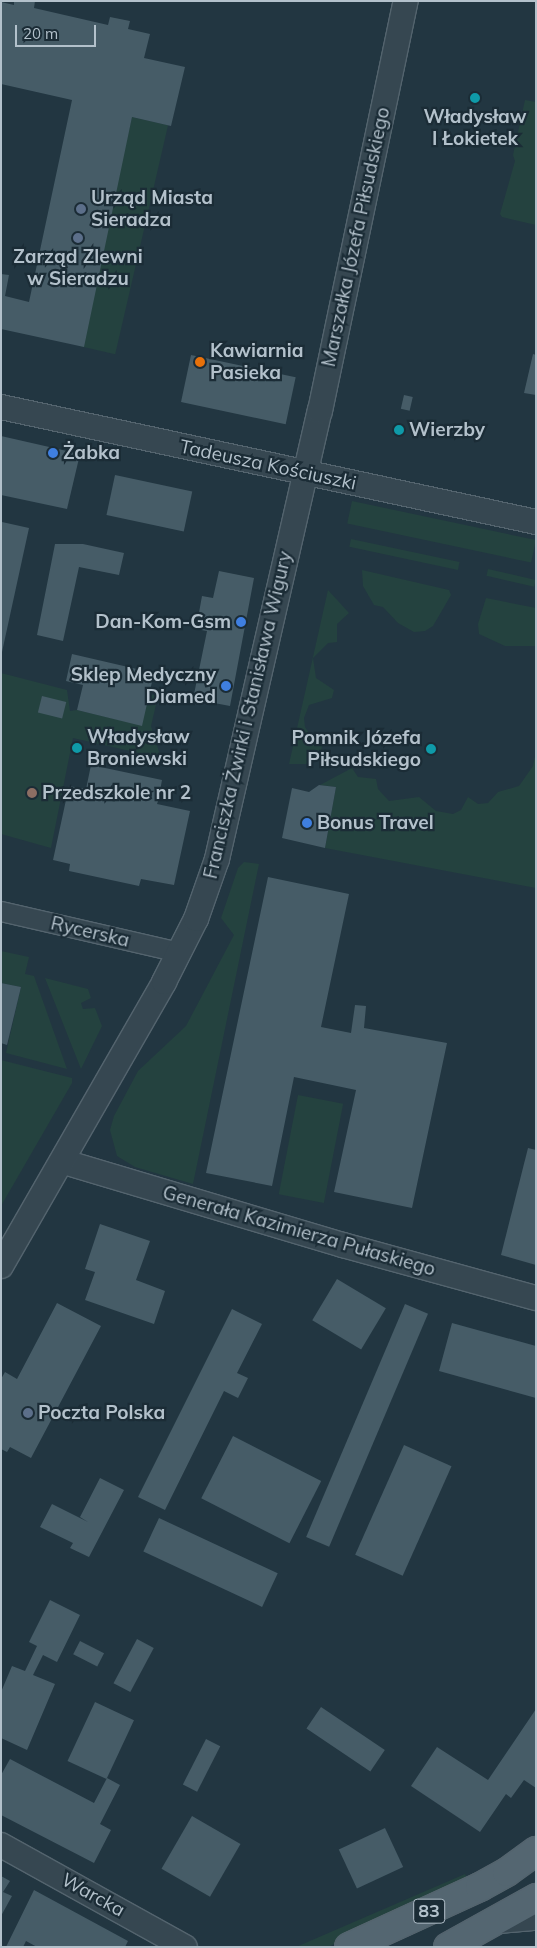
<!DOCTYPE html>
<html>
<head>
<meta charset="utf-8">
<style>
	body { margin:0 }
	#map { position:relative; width:537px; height:1948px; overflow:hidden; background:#223641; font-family:Mulish,sans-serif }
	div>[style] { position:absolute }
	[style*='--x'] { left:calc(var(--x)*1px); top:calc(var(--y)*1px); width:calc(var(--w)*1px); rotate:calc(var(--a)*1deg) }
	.green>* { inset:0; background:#24423f; transform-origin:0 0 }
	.building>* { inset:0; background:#465c67; transform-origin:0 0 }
	.roads { filter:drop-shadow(1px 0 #54646e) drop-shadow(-1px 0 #54646e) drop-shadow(0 1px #54646e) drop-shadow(0 -1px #54646e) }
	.pedestrian>* { height:19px; margin:-9.5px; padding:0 9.5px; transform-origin:9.5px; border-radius:9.5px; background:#364751 }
	.minor>* { height:24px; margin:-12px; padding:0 12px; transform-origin:12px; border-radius:12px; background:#364751 }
	.primary>* { height:28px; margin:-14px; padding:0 14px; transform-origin:14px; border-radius:14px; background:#546671 }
	.dots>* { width:14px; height:14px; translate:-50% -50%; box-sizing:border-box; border:2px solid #1b2c36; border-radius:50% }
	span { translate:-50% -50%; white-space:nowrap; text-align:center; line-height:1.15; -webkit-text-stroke:4.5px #1b2c36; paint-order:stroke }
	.shield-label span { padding:1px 4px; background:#1b2c36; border:1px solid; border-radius:4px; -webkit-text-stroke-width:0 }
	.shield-label { font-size:18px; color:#b3c1cb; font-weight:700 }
	.poi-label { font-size:19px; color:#b3c1cb; font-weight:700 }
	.left { translate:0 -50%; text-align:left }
	.right { translate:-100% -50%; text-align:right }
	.street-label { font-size:19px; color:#b3c1cb }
	.frame { position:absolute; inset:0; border:2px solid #b3c1cb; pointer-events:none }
	.scale { position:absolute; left:15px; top:25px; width:81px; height:22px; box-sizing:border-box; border:2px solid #b3c1cb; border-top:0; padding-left:6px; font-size:15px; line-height:18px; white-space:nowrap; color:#b3c1cb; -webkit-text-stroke:4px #1b2c36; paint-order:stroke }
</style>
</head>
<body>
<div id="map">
	<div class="green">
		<i style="clip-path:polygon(525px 100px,536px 102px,536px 225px,502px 217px,500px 214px,515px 161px,513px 155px)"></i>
		<i style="left:132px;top:117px;width:37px;height:235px;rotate:13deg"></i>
		<i style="left:352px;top:501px;width:188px;height:23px;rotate:12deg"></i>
		<i style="left:351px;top:539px;width:111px;height:8px;rotate:12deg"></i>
		<i style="left:488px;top:569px;width:49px;height:7px;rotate:13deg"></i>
		<i style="clip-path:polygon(362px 570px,449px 590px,451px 595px,433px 626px,425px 631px,414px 632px,398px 623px,383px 607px,374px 605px,363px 586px)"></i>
		<i style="clip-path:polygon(328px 590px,349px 613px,337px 624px,337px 642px,328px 643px,313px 658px,316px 678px,334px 690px,332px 698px,309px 705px,304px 718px,305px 727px,309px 733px,324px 736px,320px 756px,306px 764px,289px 764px)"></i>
		<i style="clip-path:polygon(486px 598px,536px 608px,536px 646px,505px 646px,479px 634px,478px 624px)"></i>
		<i style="clip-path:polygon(1px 673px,67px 690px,70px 711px,77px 710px,141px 725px,149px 694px,158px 696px,151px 726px,161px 758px,73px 738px,51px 848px,1px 834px)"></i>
		<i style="clip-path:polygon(536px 751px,536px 888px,325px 848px,336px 787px,320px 785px,352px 768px,358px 777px,376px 779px,378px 789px,389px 801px,419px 797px,436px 811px,453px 814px,461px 810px,468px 797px,478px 804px,488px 803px,498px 792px,519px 786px,533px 766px)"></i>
		<i style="clip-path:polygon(244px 862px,259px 864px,193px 1184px,135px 1167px,117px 1156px,110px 1130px,114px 1116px,138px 1071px,186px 1026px,234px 935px,221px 918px,238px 868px)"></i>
		<i style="clip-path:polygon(1px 951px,29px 957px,25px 974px,34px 976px,67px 1069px,6px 1053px,21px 987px,1px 983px)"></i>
		<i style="clip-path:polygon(45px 978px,88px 989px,91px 998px,81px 1003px,83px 1009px,95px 1008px,102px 1026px,81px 1069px)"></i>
		<i style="clip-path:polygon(1px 1060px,72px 1078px,72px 1083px,1px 1206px)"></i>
		<i style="left:298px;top:1095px;width:46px;height:101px;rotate:11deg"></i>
		<i style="clip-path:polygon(465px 1874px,469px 1882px,328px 1947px,296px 1947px)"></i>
	</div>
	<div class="building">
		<i style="clip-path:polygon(14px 1px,35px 1px,34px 8px,108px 25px,110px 17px,130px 21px,128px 29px,150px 34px,144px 58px,185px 67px,171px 126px,132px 117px,84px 347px,1px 329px,1px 274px,9px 275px,5px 296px,29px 302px,72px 100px,1px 84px,1px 2px,14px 5px)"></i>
		<i style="clip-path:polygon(533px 354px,536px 355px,536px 395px,524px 393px)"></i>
		<i style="left:191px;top:355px;width:107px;height:48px;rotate:12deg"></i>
		<i style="left:404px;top:395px;width:9px;height:14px;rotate:13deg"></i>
		<i style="clip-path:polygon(1px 436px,80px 454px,67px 509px,1px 495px)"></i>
		<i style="left:115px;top:475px;width:79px;height:41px;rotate:12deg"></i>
		<i style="clip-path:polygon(2px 522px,29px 528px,2px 652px,1px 527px)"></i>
		<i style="clip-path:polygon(55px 544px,83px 544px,124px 553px,119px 575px,79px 567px,63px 641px,37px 635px)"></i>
		<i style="clip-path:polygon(219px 571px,254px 578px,230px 706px,193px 699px,207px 631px,196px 629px,202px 596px,213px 598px)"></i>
		<i style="clip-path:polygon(72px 654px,154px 673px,142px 726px,77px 710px,83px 685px,66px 681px)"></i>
		<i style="left:42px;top:696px;width:25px;height:17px;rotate:14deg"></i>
		<i style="clip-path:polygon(91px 765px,162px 780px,160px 791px,166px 792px,165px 799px,159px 798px,157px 804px,190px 811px,174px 885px,141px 879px,139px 886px,69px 871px,70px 864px,53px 860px,69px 786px,86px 789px)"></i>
		<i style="clip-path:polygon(319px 785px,336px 787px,325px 848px,282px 838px,292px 788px,309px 792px)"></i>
		<i style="clip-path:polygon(268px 877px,349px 894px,321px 1027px,351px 1033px,355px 1005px,366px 1006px,364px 1028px,447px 1043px,412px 1208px,334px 1192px,356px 1090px,294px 1077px,272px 1186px,206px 1173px)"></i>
		<i style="clip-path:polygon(1px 983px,21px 987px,7px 1045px,1px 1043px)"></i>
		<i style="clip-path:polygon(528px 1148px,536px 1150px,536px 1265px,501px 1255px)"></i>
		<i style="clip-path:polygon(100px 1224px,150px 1241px,136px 1280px,165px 1291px,154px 1324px,85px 1300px,95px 1272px,85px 1269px)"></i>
		<i style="left:337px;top:1279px;width:57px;height:48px;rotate:31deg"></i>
		<i style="clip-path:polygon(57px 1303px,101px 1326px,31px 1458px,10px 1447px,7px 1452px,1px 1449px,1px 1379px,5px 1372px,17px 1379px)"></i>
		<i style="left:405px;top:1304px;width:25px;height:253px;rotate:23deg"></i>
		<i style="clip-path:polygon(232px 1309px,262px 1324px,237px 1373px,248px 1378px,238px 1398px,224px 1391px,165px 1510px,138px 1497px)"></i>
		<i style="clip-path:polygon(452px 1323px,536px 1346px,536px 1398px,439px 1371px)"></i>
		<i style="left:233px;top:1436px;width:99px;height:70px;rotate:27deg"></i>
		<i style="left:404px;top:1445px;width:52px;height:120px;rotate:24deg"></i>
		<i style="clip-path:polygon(100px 1478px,124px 1490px,89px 1557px,70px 1548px,73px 1543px,40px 1527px,52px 1504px,88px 1522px,80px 1517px)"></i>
		<i style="left:159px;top:1518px;width:131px;height:37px;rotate:25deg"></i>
		<i style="clip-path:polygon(50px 1600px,80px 1615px,57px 1662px,43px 1655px,33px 1675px,55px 1684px,27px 1750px,1px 1738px,1px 1692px,12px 1666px,25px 1671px,37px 1646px,29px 1642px)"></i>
		<i style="left:137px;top:1639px;width:19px;height:50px;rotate:28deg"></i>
		<i style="left:80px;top:1641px;width:27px;height:15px;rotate:27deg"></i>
		<i style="left:95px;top:1702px;width:43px;height:65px;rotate:25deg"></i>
		<i style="left:321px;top:1707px;width:77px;height:26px;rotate:34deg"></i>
		<i style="clip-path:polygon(536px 1709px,536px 1788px,524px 1780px,511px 1798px,506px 1794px,480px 1832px,411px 1786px,437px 1747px,488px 1780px)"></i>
		<i style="left:206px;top:1739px;width:16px;height:51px;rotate:27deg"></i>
		<i style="clip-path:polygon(10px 1759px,94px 1803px,107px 1778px,120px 1785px,100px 1824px,111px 1830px,94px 1863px,1px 1815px,1px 1775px)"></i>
		<i style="left:192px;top:1816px;width:56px;height:61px;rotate:30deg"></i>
		<i style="left:385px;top:1828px;width:43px;height:51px;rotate:65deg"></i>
		<i style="clip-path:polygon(1px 1876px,10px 1881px,3px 1892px,12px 1896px,1px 1916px)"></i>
		<i style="clip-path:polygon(34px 1890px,128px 1941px,125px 1947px,37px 1947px,26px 1941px,23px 1947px,6px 1947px)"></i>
	</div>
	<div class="roads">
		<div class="pedestrian">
			<i style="--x:1;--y:911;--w:183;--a:13"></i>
		</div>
		<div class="minor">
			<i style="--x:1;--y:407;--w:547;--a:12.13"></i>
			<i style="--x:64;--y:1162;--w:291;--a:16.6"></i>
			<i style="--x:343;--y:1245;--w:200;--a:15.4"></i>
			<i style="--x:1;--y:1266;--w:327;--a:-60.1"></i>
			<i style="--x:164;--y:982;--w:71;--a:-63.1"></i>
			<i style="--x:196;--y:919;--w:64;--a:-70.7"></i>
			<i style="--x:217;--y:859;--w:460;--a:-77.1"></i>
			<i style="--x:320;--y:411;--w:419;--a:-78.2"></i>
			<i style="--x:1;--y:1845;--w:210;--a:29"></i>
			<i style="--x:498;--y:1921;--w:38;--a:-5"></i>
		</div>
		<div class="primary">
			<i style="--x:349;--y:1947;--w:144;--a:-24.6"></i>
			<i style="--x:480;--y:1887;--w:31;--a:-29"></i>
			<i style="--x:507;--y:1872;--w:36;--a:-36"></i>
			<i style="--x:448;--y:1947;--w:101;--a:-29.1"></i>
		</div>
	</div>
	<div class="dots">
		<i style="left:475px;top:98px;background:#0f9aa8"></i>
		<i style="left:81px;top:209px;background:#5c6f8a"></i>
		<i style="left:78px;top:238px;background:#5c6f8a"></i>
		<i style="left:200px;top:362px;background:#e8710a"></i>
		<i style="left:399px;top:430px;background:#0f9aa8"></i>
		<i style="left:53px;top:453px;background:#3f7fe0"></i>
		<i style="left:241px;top:622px;background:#3f7fe0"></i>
		<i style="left:226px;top:686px;background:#3f7fe0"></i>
		<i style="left:77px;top:748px;background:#0f9aa8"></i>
		<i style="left:431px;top:749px;background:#0f9aa8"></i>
		<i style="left:32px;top:793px;background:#8d6e63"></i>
		<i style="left:307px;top:823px;background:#3f7fe0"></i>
		<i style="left:28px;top:1413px;background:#5c6f8a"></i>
	</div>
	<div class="shield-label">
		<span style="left:429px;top:1911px">83</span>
	</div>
	<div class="poi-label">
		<span style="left:475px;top:128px">Władysław<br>I Łokietek</span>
		<span class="left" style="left:91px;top:209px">Urząd Miasta<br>Sieradza</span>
		<span style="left:78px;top:268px">Zarząd Zlewni<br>w Sieradzu</span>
		<span class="left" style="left:210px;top:362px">Kawiarnia<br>Pasieka</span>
		<span class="left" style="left:409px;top:430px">Wierzby</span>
		<span class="left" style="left:63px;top:453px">Żabka</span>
		<span class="right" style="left:231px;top:622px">Dan-Kom-Gsm</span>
		<span class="right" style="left:216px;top:686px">Sklep Medyczny<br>Diamed</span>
		<span class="left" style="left:87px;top:748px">Władysław<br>Broniewski</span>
		<span class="right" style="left:421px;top:749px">Pomnik Józefa<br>Piłsudskiego</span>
		<span class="left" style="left:42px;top:793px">Przedszkole nr 2</span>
		<span class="left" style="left:317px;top:823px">Bonus Travel</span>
		<span class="left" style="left:38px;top:1413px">Poczta Polska</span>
	</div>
	<div class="street-label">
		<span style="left:356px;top:237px;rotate:-78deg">Marszałka Józefa Piłsudskiego</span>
		<span style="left:268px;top:465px;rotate:12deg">Tadeusza Kościuszki</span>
		<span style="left:248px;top:715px;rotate:-77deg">Franciszka Żwirki i Stanisława Wigury</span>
		<span style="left:90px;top:932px;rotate:13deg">Rycerska</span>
		<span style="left:299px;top:1231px;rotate:16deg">Generała Kazimierza Pułaskiego</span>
		<span style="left:93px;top:1895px;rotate:29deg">Warcka</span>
	</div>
	<div class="frame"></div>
	<div class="scale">20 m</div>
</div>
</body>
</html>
